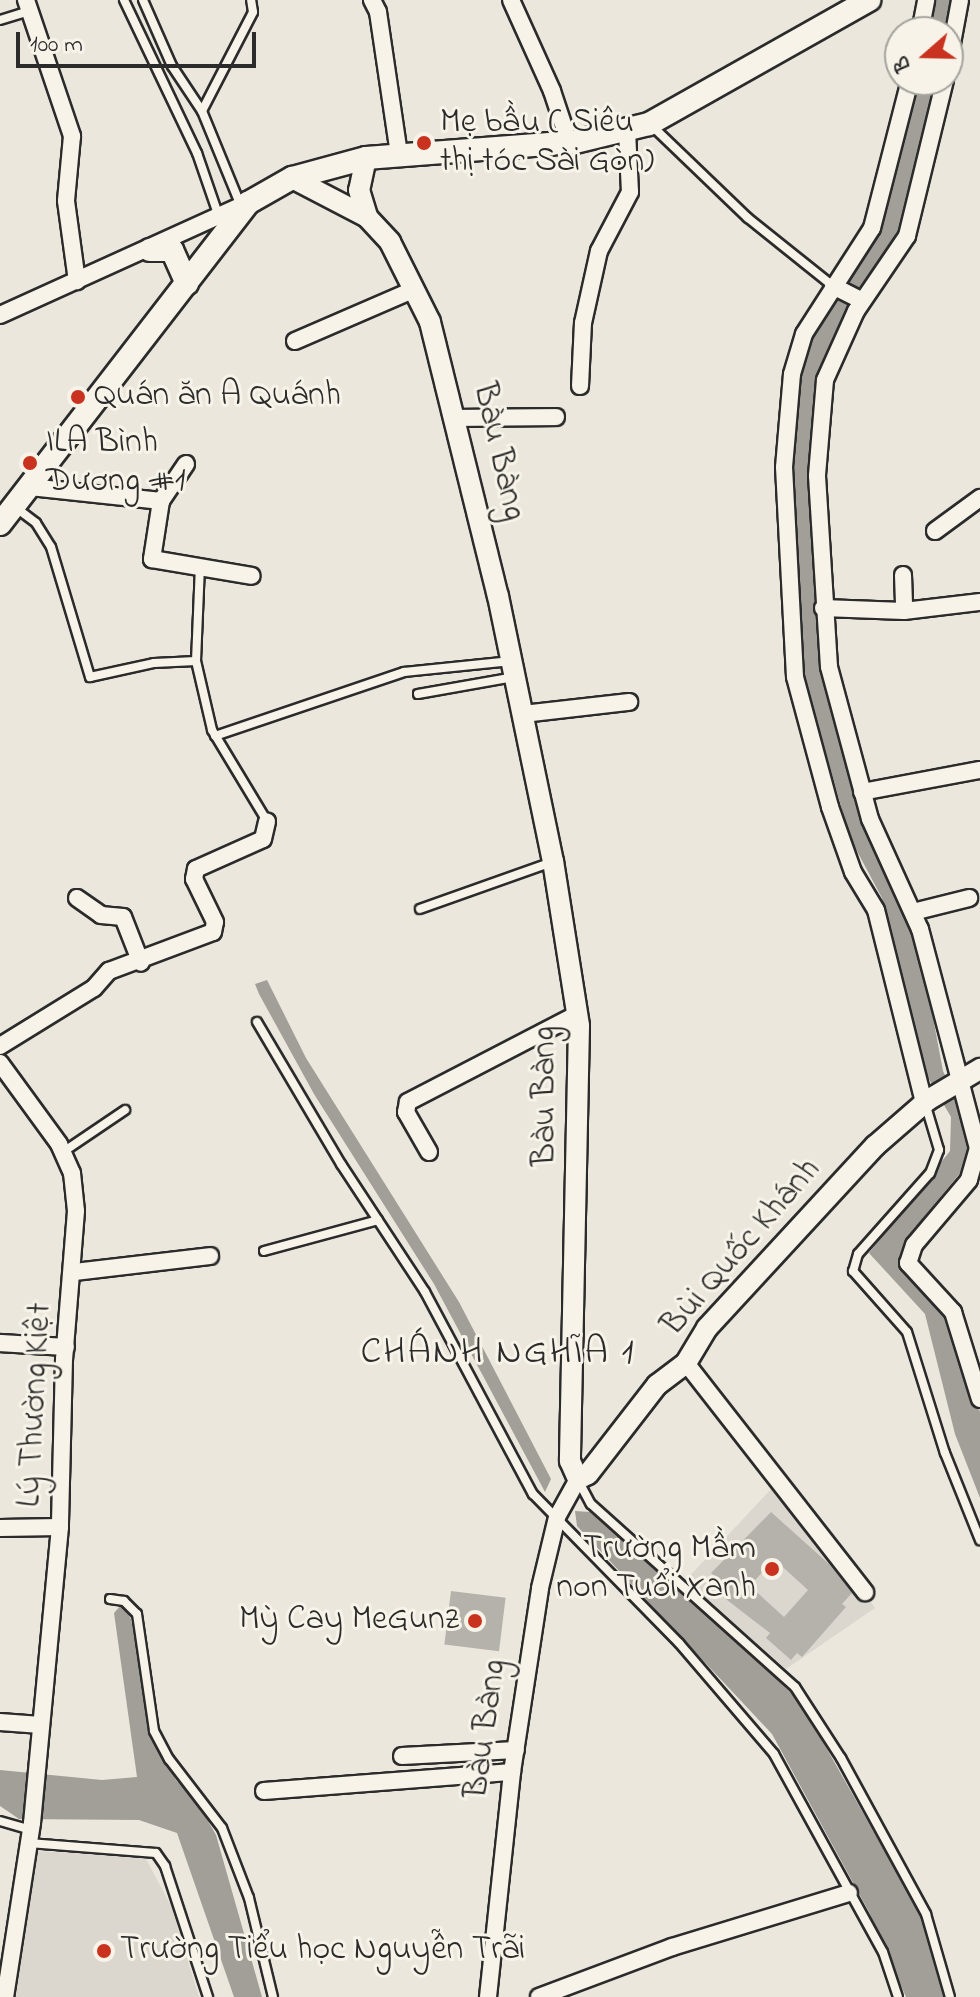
<!DOCTYPE html>
<html>
<head>
<meta charset="utf-8">
<style>
	body { margin:0 }
	#map { position:relative; width:980px; height:1997px; overflow:hidden; background:#ebe7dd; font-family:"Indie Flower",sans-serif }
	div>[style] { position:absolute }
	[style*='--x'] { left:calc(var(--x)*1px); top:calc(var(--y)*1px); width:calc(var(--w)*1px); rotate:calc(var(--a)*1deg) }
	.built>* { inset:0; background:#dbd7ce }
	.water>* { inset:0; background:#a29f98 }
	.building>* { inset:0; background:#b5b2ab; transform-origin:0 0 }
	.roads { filter:drop-shadow(2px 0 #2b2b2b) drop-shadow(-2px 0 #2b2b2b) drop-shadow(0 2px #2b2b2b) drop-shadow(0 -2px #2b2b2b) }
	.service>* { height:8px; margin:-4px; padding:0 4px; transform-origin:4px; border-radius:4px; background:#f7f3e8 }
	.minor>* { height:16px; margin:-8px; padding:0 8px; transform-origin:8px; border-radius:8px; background:#f7f3e8 }
	.tertiary>* { height:20px; margin:-10px; padding:0 10px; transform-origin:10px; border-radius:10px; background:#f7f3e8 }
	.secondary>* { height:22px; margin:-11px; padding:0 11px; transform-origin:11px; border-radius:11px; background:#f7f3e8 }
	.dots>* { width:22px; height:22px; translate:-50% -50%; box-sizing:border-box; border:4px solid #f7f3e8; border-radius:50% }
	span { translate:-50% -50%; white-space:nowrap; text-align:center; line-height:1.15; -webkit-text-stroke:6px #f7f3e8; paint-order:stroke }
	.poi-label { font-size:34px; color:#2b2b2b }
	.left { translate:0 -50%; text-align:left }
	.right { translate:-100% -50%; text-align:right }
	.street-label { font-size:34px; color:#2b2b2b }
	.quarter-label { font-size:38px; color:#2b2b2b; letter-spacing:2px }
	.north { position:absolute; left:884px; top:16px; width:80px; height:80px; box-sizing:border-box; background:#f7f3e8; border:2px solid #a5a39c; border-radius:50%; rotate:250deg; font-size:22px; font-weight:700; line-height:32px; text-align:center; color:#2b2b2b }
	.north::after { content:''; display:block; margin:auto; width:28px; height:36px; background:#c8321e; clip-path:polygon(50% 0,100% 100%,50% 72%,0 100%) }
	.scale { position:absolute; left:16px; top:32px; width:240px; height:36px; box-sizing:border-box; border:4px solid #2b2b2b; border-top:0; padding-left:10px; font-size:24px; line-height:28px; white-space:nowrap; color:#2b2b2b; -webkit-text-stroke:6px #f7f3e8; paint-order:stroke }
</style>
</head>
<body>
<div id="map">
	<div class="built">
		<i style="clip-path:polygon(773px 1487px,839px 1557px,875px 1608px,786px 1669px,685px 1581px)"></i>
		<i style="clip-path:polygon(36px 1851px,145px 1857px,171px 1906px,199px 1997px,16px 1997px)"></i>
	</div>
	<div class="water">
		<i style="clip-path:polygon(928px 0,950px 0,945px 32px,922px 32px)"></i>
		<i style="clip-path:polygon(912px 80px,935px 80px,907px 216px,846px 313px,815px 385px,809px 454px,815px 597px,825px 677px,916px 927px,943px 1071px,971px 1129px,974px 1156px,924px 1217px,904px 1264px,956px 1332px,980px 1412px,980px 1498px,955px 1434px,925px 1314px,869px 1253px,950px 1151px,951px 1117px,926px 1074px,882px 898px,850px 838px,803px 672px,792px 467px,797px 365px,826px 301px,884px 212px)"></i>
		<i style="clip-path:polygon(267px 980px,306px 1058px,459px 1302px,551px 1479px,545px 1492px,434px 1284px,314px 1094px,259px 994px,255px 984px)"></i>
		<i style="clip-path:polygon(575px 1511px,590px 1512px,734px 1637px,801px 1703px,924px 1921px,945px 1997px,906px 1997px,869px 1912px,772px 1734px,577px 1526px)"></i>
		<i style="clip-path:polygon(122px 1604px,131px 1619px,153px 1735px,176px 1780px,196px 1800px,216px 1835px,262px 1997px,234px 1997px,177px 1833px,139px 1820px,19px 1819px,0 1806px,0 1770px,102px 1780px,137px 1777px,114px 1613px)"></i>
	</div>
	<div class="building">
		<i style="clip-path:polygon(evenodd,771px 1512px,829px 1564px,852px 1593px,842px 1604px,846px 1607px,802px 1657px,797px 1653px,791px 1660px,766px 1638px,770px 1633px,709px 1586px,717px 1578px,711px 1573px,771px 1512px,774px 1559px,808px 1590px,784px 1617px,750px 1586px,774px 1559px)"></i>
		<i style="left:451px;top:1591px;width:55px;height:54px;rotate:7deg"></i>
	</div>
	<div class="roads">
		<div class="service">
			<i style="--x:124;--y:0;--w:170;--a:64.5"></i>
			<i style="--x:197;--y:153;--w:68;--a:71"></i>
			<i style="--x:143;--y:0;--w:72;--a:66.3"></i>
			<i style="--x:172;--y:66;--w:54;--a:56.3"></i>
			<i style="--x:202;--y:111;--w:103;--a:67.7"></i>
			<i style="--x:0;--y:20;--w:31;--a:-17"></i>
			<i style="--x:202;--y:111;--w:111;--a:-62.7"></i>
			<i style="--x:253;--y:12;--w:12;--a:-99"></i>
			<i style="--x:651;--y:125;--w:134;--a:43.8"></i>
			<i style="--x:748;--y:218;--w:109;--a:38.7"></i>
			<i style="--x:15;--y:507;--w:26;--a:37"></i>
			<i style="--x:36;--y:523;--w:28;--a:58"></i>
			<i style="--x:51;--y:547;--w:136;--a:73.3"></i>
			<i style="--x:90;--y:677;--w:66;--a:-12.3"></i>
			<i style="--x:154;--y:663;--w:42;--a:-2.7"></i>
			<i style="--x:196;--y:661;--w:71;--a:76.9"></i>
			<i style="--x:212;--y:730;--w:106;--a:58.9"></i>
			<i style="--x:196;--y:661;--w:94;--a:-87.6"></i>
			<i style="--x:418;--y:694;--w:97;--a:-10"></i>
			<i style="--x:215;--y:736;--w:200;--a:-18.7"></i>
			<i style="--x:404;--y:672;--w:108;--a:-5.9"></i>
			<i style="--x:420;--y:909;--w:140;--a:-19.6"></i>
			<i style="--x:257;--y:1022;--w:165;--a:59.4"></i>
			<i style="--x:341;--y:1164;--w:153;--a:56.7"></i>
			<i style="--x:425;--y:1292;--w:229;--a:61.9"></i>
			<i style="--x:533;--y:1494;--w:209;--a:45.6"></i>
			<i style="--x:679;--y:1643;--w:146;--a:49.4"></i>
			<i style="--x:774;--y:1754;--w:226;--a:61.2"></i>
			<i style="--x:883;--y:1952;--w:47;--a:71.6"></i>
			<i style="--x:925;--y:1103;--w:49;--a:73.4"></i>
			<i style="--x:939;--y:1150;--w:25;--a:111"></i>
			<i style="--x:930;--y:1173;--w:108;--a:131.6"></i>
			<i style="--x:858;--y:1254;--w:18;--a:106"></i>
			<i style="--x:853;--y:1271;--w:81;--a:48.5"></i>
			<i style="--x:907;--y:1332;--w:127;--a:72.6"></i>
			<i style="--x:945;--y:1453;--w:94;--a:68.1"></i>
			<i style="--x:63;--y:1152;--w:75;--a:-34.1"></i>
			<i style="--x:264;--y:1251;--w:118;--a:-15.2"></i>
			<i style="--x:578;--y:1480;--w:27;--a:62"></i>
			<i style="--x:591;--y:1504;--w:274;--a:41.9"></i>
			<i style="--x:795;--y:1687;--w:85;--a:57.1"></i>
			<i style="--x:841;--y:1758;--w:178;--a:61.4"></i>
			<i style="--x:926;--y:1914;--w:86;--a:73.9"></i>
			<i style="--x:110;--y:1599;--w:14;--a:8"></i>
			<i style="--x:124;--y:1601;--w:18;--a:45"></i>
			<i style="--x:137;--y:1614;--w:118;--a:81.7"></i>
			<i style="--x:154;--y:1731;--w:32;--a:62"></i>
			<i style="--x:169;--y:1759;--w:87;--a:52.5"></i>
			<i style="--x:222;--y:1828;--w:75;--a:68.9"></i>
			<i style="--x:249;--y:1898;--w:102;--a:76.4"></i>
			<i style="--x:0;--y:1821;--w:32;--a:16"></i>
			<i style="--x:29;--y:1843;--w:127;--a:4.5"></i>
			<i style="--x:156;--y:1853;--w:16;--a:55"></i>
			<i style="--x:165;--y:1866;--w:138;--a:71.8"></i>
		</div>
		<div class="minor">
			<i style="--x:26;--y:0;--w:144;--a:71.3"></i>
			<i style="--x:72;--y:136;--w:65;--a:95.3"></i>
			<i style="--x:66;--y:201;--w:81;--a:82.2"></i>
			<i style="--x:372;--y:0;--w:13;--a:63"></i>
			<i style="--x:378;--y:12;--w:145;--a:81.6"></i>
			<i style="--x:511;--y:0;--w:100;--a:65.7"></i>
			<i style="--x:552;--y:91;--w:54;--a:71.6"></i>
			<i style="--x:920;--y:32;--w:33;--a:-79"></i>
			<i style="--x:948;--y:65;--w:66;--a:-79.5"></i>
			<i style="--x:910;--y:80;--w:153;--a:104.4"></i>
			<i style="--x:872;--y:228;--w:126;--a:122.7"></i>
			<i style="--x:804;--y:334;--w:42;--a:106.7"></i>
			<i style="--x:792;--y:374;--w:93;--a:94.9"></i>
			<i style="--x:784;--y:467;--w:210;--a:87"></i>
			<i style="--x:795;--y:677;--w:135;--a:74.9"></i>
			<i style="--x:830;--y:807;--w:69;--a:70.5"></i>
			<i style="--x:853;--y:872;--w:44;--a:58.8"></i>
			<i style="--x:876;--y:910;--w:198;--a:76"></i>
			<i style="--x:945;--y:80;--w:161;--a:103.7"></i>
			<i style="--x:907;--y:236;--w:91;--a:124.2"></i>
			<i style="--x:856;--y:311;--w:76;--a:114.2"></i>
			<i style="--x:825;--y:380;--w:96;--a:94.8"></i>
			<i style="--x:817;--y:476;--w:191;--a:86.4"></i>
			<i style="--x:829;--y:667;--w:157;--a:74.9"></i>
			<i style="--x:870;--y:819;--w:121;--a:65.6"></i>
			<i style="--x:920;--y:929;--w:227;--a:75.2"></i>
			<i style="--x:978;--y:1148;--w:33;--a:106"></i>
			<i style="--x:969;--y:1180;--w:85;--a:130.2"></i>
			<i style="--x:914;--y:1245;--w:19;--a:108"></i>
			<i style="--x:908;--y:1263;--w:67;--a:47.4"></i>
			<i style="--x:953;--y:1312;--w:91;--a:72.8"></i>
			<i style="--x:833;--y:286;--w:33;--a:27"></i>
			<i style="--x:0;--y:315;--w:267;--a:-24.4"></i>
			<i style="--x:295;--y:341;--w:129;--a:-23.4"></i>
			<i style="--x:580;--y:386;--w:63;--a:-87.3"></i>
			<i style="--x:583;--y:323;--w:74;--a:-77.5"></i>
			<i style="--x:599;--y:251;--w:67;--a:-62.3"></i>
			<i style="--x:630;--y:192;--w:62;--a:-92.8"></i>
			<i style="--x:458;--y:418;--w:98;--a:-0.6"></i>
			<i style="--x:186;--y:464;--w:45;--a:124"></i>
			<i style="--x:161;--y:501;--w:59;--a:98.8"></i>
			<i style="--x:152;--y:559;--w:101;--a:9.6"></i>
			<i style="--x:30;--y:487;--w:132;--a:6.1"></i>
			<i style="--x:935;--y:531;--w:56;--a:-36.3"></i>
			<i style="--x:903;--y:575;--w:36;--a:88"></i>
			<i style="--x:904;--y:611;--w:77;--a:-6.8"></i>
			<i style="--x:823;--y:608;--w:81;--a:2.1"></i>
			<i style="--x:523;--y:714;--w:107;--a:-6.5"></i>
			<i style="--x:862;--y:792;--w:120;--a:-10.6"></i>
			<i style="--x:77;--y:898;--w:29;--a:35"></i>
			<i style="--x:101;--y:915;--w:22;--a:5"></i>
			<i style="--x:123;--y:917;--w:49;--a:68.6"></i>
			<i style="--x:913;--y:912;--w:58;--a:-14"></i>
			<i style="--x:0;--y:1046;--w:110;--a:-31.7"></i>
			<i style="--x:94;--y:988;--w:23;--a:-49"></i>
			<i style="--x:109;--y:971;--w:111;--a:-20.6"></i>
			<i style="--x:213;--y:932;--w:10;--a:-79"></i>
			<i style="--x:215;--y:922;--w:48;--a:-116"></i>
			<i style="--x:194;--y:879;--w:10;--a:-79"></i>
			<i style="--x:196;--y:869;--w:73;--a:-24.1"></i>
			<i style="--x:263;--y:839;--w:18;--a:-77"></i>
			<i style="--x:0;--y:1063;--w:100;--a:53.9"></i>
			<i style="--x:59;--y:1144;--w:32;--a:66"></i>
			<i style="--x:72;--y:1173;--w:38;--a:84"></i>
			<i style="--x:76;--y:1211;--w:148;--a:94.6"></i>
			<i style="--x:64;--y:1359;--w:168;--a:91.4"></i>
			<i style="--x:60;--y:1527;--w:297;--a:95.4"></i>
			<i style="--x:32;--y:1823;--w:176;--a:98.8"></i>
			<i style="--x:429;--y:1152;--w:46;--a:-119.9"></i>
			<i style="--x:406;--y:1112;--w:10;--a:-79"></i>
			<i style="--x:408;--y:1102;--w:191;--a:-27.4"></i>
			<i style="--x:74;--y:1272;--w:137;--a:-6.7"></i>
			<i style="--x:0;--y:1343;--w:66;--a:3.5"></i>
			<i style="--x:686;--y:1363;--w:291;--a:52"></i>
			<i style="--x:0;--y:1528;--w:60;--a:-1"></i>
			<i style="--x:0;--y:1722;--w:41;--a:4.2"></i>
			<i style="--x:402;--y:1756;--w:114;--a:-3"></i>
			<i style="--x:264;--y:1791;--w:249;--a:-4.4"></i>
			<i style="--x:488;--y:1997;--w:226;--a:-83.9"></i>
			<i style="--x:512;--y:1772;--w:186;--a:-81.3"></i>
			<i style="--x:540;--y:1588;--w:73;--a:-76.5"></i>
			<i style="--x:557;--y:1517;--w:43;--a:-61.1"></i>
			<i style="--x:539;--y:1997;--w:142;--a:-20.6"></i>
			<i style="--x:672;--y:1947;--w:185;--a:-17"></i>
		</div>
		<div class="tertiary">
			<i style="--x:366;--y:158;--w:33;--a:102"></i>
			<i style="--x:359;--y:190;--w:28;--a:73"></i>
			<i style="--x:292;--y:178;--w:85;--a:27.5"></i>
			<i style="--x:367;--y:217;--w:34;--a:47"></i>
			<i style="--x:390;--y:242;--w:89;--a:63.4"></i>
			<i style="--x:430;--y:322;--w:282;--a:76.1"></i>
			<i style="--x:498;--y:596;--w:271;--a:78.3"></i>
			<i style="--x:553;--y:861;--w:167;--a:81"></i>
			<i style="--x:579;--y:1026;--w:435;--a:91.2"></i>
			<i style="--x:570;--y:1461;--w:20;--a:66"></i>
			<i style="--x:578;--y:1479;--w:11;--a:-27"></i>
			<i style="--x:588;--y:1474;--w:113;--a:-52.2"></i>
			<i style="--x:657;--y:1385;--w:36;--a:-37"></i>
			<i style="--x:686;--y:1363;--w:41;--a:-59"></i>
			<i style="--x:707;--y:1328;--w:248;--a:-47.3"></i>
			<i style="--x:875;--y:1146;--w:70;--a:-41"></i>
			<i style="--x:928;--y:1100;--w:61;--a:-30.8"></i>
		</div>
		<div class="secondary">
			<i style="--x:150;--y:250;--w:22;--a:0"></i>
			<i style="--x:172;--y:250;--w:37;--a:66"></i>
			<i style="--x:0;--y:524;--w:406;--a:-52.3"></i>
			<i style="--x:248;--y:203;--w:51;--a:-29.6"></i>
			<i style="--x:292;--y:178;--w:77;--a:-15.1"></i>
			<i style="--x:366;--y:158;--w:210;--a:-4.4"></i>
			<i style="--x:575;--y:142;--w:76;--a:-13.7"></i>
			<i style="--x:649;--y:124;--w:253;--a:-29.4"></i>
		</div>
	</div>
	<div class="dots">
		<i style="left:424px;top:143px;background:#c8321e"></i>
		<i style="left:78px;top:397px;background:#c8321e"></i>
		<i style="left:30px;top:463px;background:#c8321e"></i>
		<i style="left:772px;top:1569px;background:#c8321e"></i>
		<i style="left:475px;top:1621px;background:#c8321e"></i>
		<i style="left:104px;top:1951px;background:#c8321e"></i>
	</div>
	<div class="poi-label">
		<span class="left" style="left:440px;top:143px">Mẹ bầu ( Siêu<br>thị tóc Sài Gòn)</span>
		<span class="left" style="left:94px;top:397px">Quán ăn A Quánh</span>
		<span class="left" style="left:46px;top:463px">ILA Bình<br>Dương #1</span>
		<span class="right" style="left:756px;top:1569px">Trường Mầm<br>non Tuổi Xanh</span>
		<span class="right" style="left:459px;top:1621px">Mỳ Cay MeGunz</span>
		<span class="left" style="left:120px;top:1951px">Trường Tiểu học Nguyễn Trãi</span>
	</div>
	<div class="street-label">
		<span style="left:498px;top:452px;rotate:77deg">Bàu Bàng</span>
		<span style="left:546px;top:1096px;rotate:-90deg">Bàu Bàng</span>
		<span style="left:742px;top:1248px;rotate:-49deg">Bùi Quốc Khánh</span>
		<span style="left:36px;top:1405px;rotate:-87deg">Lý Thường Kiệt</span>
		<span style="left:487px;top:1729px;rotate:-82deg">Bàu Bàng</span>
	</div>
	<div class="quarter-label">
		<span style="left:498px;top:1354px">CHÁNH NGHĨA 1</span>
	</div>
	<div class="north">B</div>
	<div class="scale">100 m</div>
</div>
</body>
</html>
